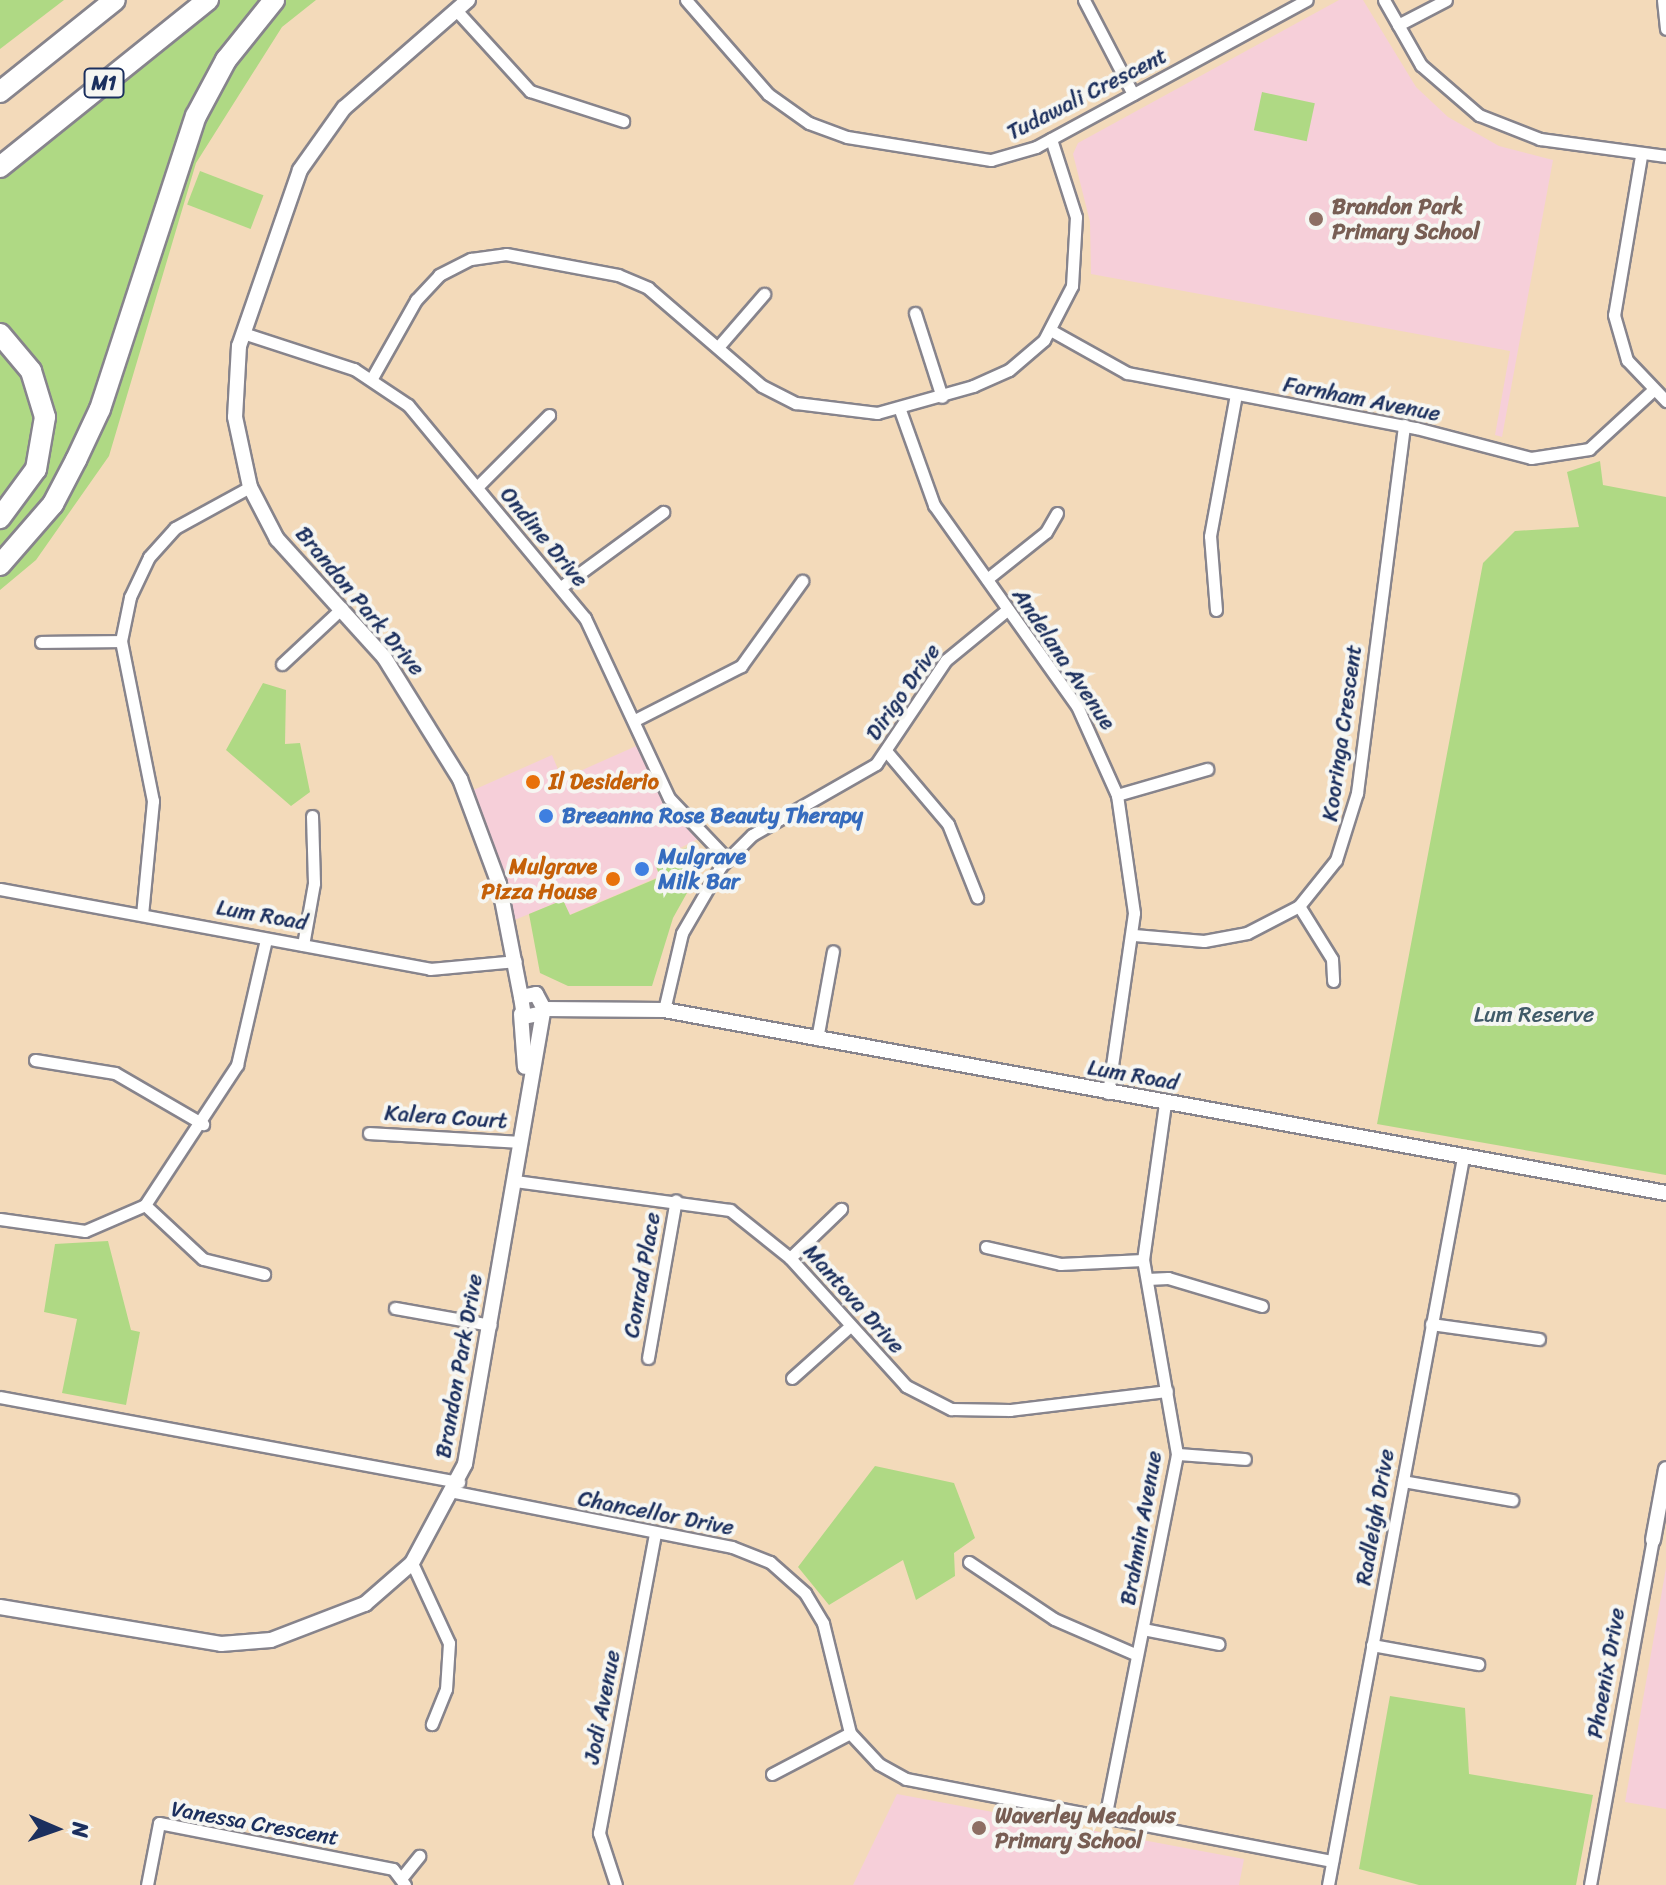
<!DOCTYPE html>
<html>
<head>
<meta charset="utf-8">
<style>
	body { margin:0 }
	#map { position:relative; width:1666px; height:1885px; overflow:hidden; background:#f3daba; font-family:Sriracha,sans-serif }
	div>[style] { position:absolute }
	[style*='--x'] { left:calc(var(--x)*1px); top:calc(var(--y)*1px); width:calc(var(--w)*1px); rotate:calc(var(--a)*1deg) }
	.built>* { inset:0; background:#f6cfd9 }
	.green>* { inset:0; background:#afd984; transform-origin:0 0 }
	.roads { filter:drop-shadow(2px 0 #87848c) drop-shadow(-2px 0 #87848c) drop-shadow(0 2px #87848c) drop-shadow(0 -2px #87848c) }
	.minor>* { height:11px; margin:-5.5px; padding:0 5.5px; transform-origin:5.5px; border-radius:5.5px; background:#fff }
	.tertiary>* { height:14px; margin:-7px; padding:0 7px; transform-origin:7px; border-radius:7px; background:#fff }
	.motorway>* { height:20px; margin:-10px; padding:0 10px; transform-origin:10px; border-radius:10px; background:#fff }
	.dots>* { width:22px; height:22px; translate:-50% -50%; box-sizing:border-box; border:4px solid #f6f6f2; border-radius:50% }
	span { translate:-50% -50%; white-space:nowrap; text-align:center; line-height:1.15; -webkit-text-stroke:8px #f6f6f2; paint-order:stroke }
	.shield-label span { padding:2px 6px; background:#f6f6f2; border:2px solid; border-radius:6px; -webkit-text-stroke-width:0 }
	.shield-label { font-size:20px; color:#1b2f5e; font-weight:700 }
	.street-label { font-size:22px; color:#1b2f5e }
	.education-label { font-size:22px; color:#785e54; font-weight:700 }
	.left { translate:0 -50%; text-align:left }
	.food-label { font-size:22px; color:#c56008; font-weight:700 }
	.right { translate:-100% -50%; text-align:right }
	.shop-label { font-size:22px; color:#366cbe; font-weight:700 }
	.park-label { font-size:22px; color:#405a68 }
	.north { position:absolute; left:16px; top:1789px; width:80px; height:80px; -webkit-text-stroke:6px #f6f6f2; paint-order:stroke; rotate:92deg; font-size:22px; font-weight:700; line-height:32px; text-align:center; color:#1b2f5e }
	.north::after { content:''; display:block; margin:auto; width:28px; height:36px; background:#1b2f5e; clip-path:polygon(50% 0,100% 100%,50% 72%,0 100%) }
</style>
</head>
<body>
<div id="map">
	<div class="built">
		<i style="clip-path:polygon(1339px 0,1363px 0,1416px 87px,1448px 117px,1499px 146px,1553px 160px,1502px 437px,1495px 435px,1510px 351px,1091px 274px,1090px 222px,1073px 154px,1078px 143px)"></i>
		<i style="clip-path:polygon(643px 743px,671px 808px,700px 838px,654px 861px,660px 876px,569px 915px,563px 900px,512px 921px,469px 792px,552px 755px,562px 779px)"></i>
		<i style="clip-path:polygon(1666px 1568px,1666px 1809px,1625px 1802px)"></i>
		<i style="clip-path:polygon(897px 1794px,1244px 1859px,1239px 1885px,853px 1885px)"></i>
	</div>
	<div class="green">
		<i style="clip-path:polygon(0 0,64px 0,0 49px)"></i>
		<i style="clip-path:polygon(208px 0,316px 0,282px 27px,196px 163px,109px 456px,36px 560px,0 590px,0 167px)"></i>
		<i style="left:1262px;top:92px;width:54px;height:39px;rotate:12deg"></i>
		<i style="left:200px;top:171px;width:68px;height:36px;rotate:21deg"></i>
		<i style="clip-path:polygon(1600px 461px,1603px 485px,1666px 497px,1666px 1175px,1377px 1124px,1483px 563px,1515px 531px,1579px 527px,1567px 472px)"></i>
		<i style="clip-path:polygon(263px 683px,286px 690px,285px 744px,300px 743px,310px 792px,291px 806px,226px 750px)"></i>
		<i style="clip-path:polygon(691px 846px,702px 866px,673px 918px,652px 986px,568px 986px,540px 973px,529px 914px,563px 900px,570px 915px,660px 877px,654px 861px)"></i>
		<i style="clip-path:polygon(108px 1241px,131px 1330px,140px 1332px,126px 1405px,62px 1393px,77px 1319px,44px 1312px,55px 1244px)"></i>
		<i style="clip-path:polygon(875px 1466px,954px 1483px,975px 1538px,954px 1553px,955px 1576px,916px 1600px,903px 1560px,829px 1605px,798px 1567px)"></i>
		<i style="clip-path:polygon(1390px 1696px,1465px 1708px,1469px 1774px,1593px 1795px,1576px 1885px,1419px 1885px,1359px 1869px)"></i>
	</div>
	<div class="roads">
		<div class="minor">
			<i style="--x:686;--y:0;--w:125;--a:48.9"></i>
			<i style="--x:768;--y:94;--w:50;--a:35.3"></i>
			<i style="--x:809;--y:123;--w:40;--a:20.2"></i>
			<i style="--x:847;--y:137;--w:146;--a:9.1"></i>
			<i style="--x:991;--y:160;--w:47;--a:-16.1"></i>
			<i style="--x:1036;--y:147;--w:308;--a:-28.5"></i>
			<i style="--x:1084;--y:0;--w:106;--a:62.5"></i>
			<i style="--x:1384;--y:0;--w:75;--a:60.4"></i>
			<i style="--x:1421;--y:65;--w:77;--a:40.8"></i>
			<i style="--x:1479;--y:115;--w:66;--a:21.5"></i>
			<i style="--x:1540;--y:139;--w:127;--a:7.7"></i>
			<i style="--x:1663;--y:0;--w:29;--a:84"></i>
			<i style="--x:456;--y:10;--w:110;--a:47.6"></i>
			<i style="--x:530;--y:91;--w:98;--a:17.9"></i>
			<i style="--x:1398;--y:25;--w:54;--a:-27.5"></i>
			<i style="--x:1641;--y:156;--w:161;--a:99.6"></i>
			<i style="--x:1614;--y:315;--w:47;--a:73.9"></i>
			<i style="--x:1627;--y:360;--w:57;--a:46.4"></i>
			<i style="--x:915;--y:313;--w:88;--a:72.2"></i>
			<i style="--x:1052;--y:331;--w:86;--a:29.2"></i>
			<i style="--x:1127;--y:373;--w:294;--a:10.8"></i>
			<i style="--x:1416;--y:428;--w:119;--a:14.6"></i>
			<i style="--x:1531;--y:458;--w:59;--a:-8.8"></i>
			<i style="--x:1589;--y:449;--w:84;--a:-42.6"></i>
			<i style="--x:243;--y:333;--w:117;--a:18"></i>
			<i style="--x:354;--y:369;--w:65;--a:33.7"></i>
			<i style="--x:408;--y:405;--w:277;--a:50.3"></i>
			<i style="--x:585;--y:618;--w:199;--a:65"></i>
			<i style="--x:669;--y:798;--w:84;--a:46.4"></i>
			<i style="--x:719;--y:346;--w:69;--a:-49.1"></i>
			<i style="--x:372;--y:378;--w:90;--a:-60.6"></i>
			<i style="--x:416;--y:300;--w:34;--a:-47"></i>
			<i style="--x:439;--y:275;--w:36;--a:-27"></i>
			<i style="--x:471;--y:259;--w:35;--a:-8"></i>
			<i style="--x:506;--y:254;--w:114;--a:10.6"></i>
			<i style="--x:618;--y:275;--w:33;--a:23"></i>
			<i style="--x:648;--y:288;--w:150;--a:40.7"></i>
			<i style="--x:762;--y:386;--w:38;--a:27"></i>
			<i style="--x:796;--y:403;--w:82;--a:7"></i>
			<i style="--x:877;--y:413;--w:100;--a:-15.7"></i>
			<i style="--x:973;--y:386;--w:39;--a:-24"></i>
			<i style="--x:1009;--y:370;--w:46;--a:-40.6"></i>
			<i style="--x:1044;--y:340;--w:61;--a:-62.6"></i>
			<i style="--x:1072;--y:286;--w:69;--a:-86.7"></i>
			<i style="--x:1076;--y:217;--w:82;--a:-107.8"></i>
			<i style="--x:900;--y:410;--w:101;--a:70.3"></i>
			<i style="--x:934;--y:505;--w:247;--a:54.6"></i>
			<i style="--x:1077;--y:706;--w:98;--a:65.8"></i>
			<i style="--x:1117;--y:795;--w:119;--a:81.8"></i>
			<i style="--x:1134;--y:913;--w:182;--a:98.2"></i>
			<i style="--x:477;--y:487;--w:102;--a:-45"></i>
			<i style="--x:987;--y:579;--w:75;--a:-38.5"></i>
			<i style="--x:1046;--y:532;--w:22;--a:-60"></i>
			<i style="--x:561;--y:587;--w:127;--a:-36.3"></i>
			<i style="--x:1216;--y:610;--w:74;--a:-94.6"></i>
			<i style="--x:1210;--y:536;--w:143;--a:-79.6"></i>
			<i style="--x:41;--y:642;--w:80;--a:-0.7"></i>
			<i style="--x:282;--y:664;--w:82;--a:-43"></i>
			<i style="--x:635;--y:720;--w:119;--a:-27"></i>
			<i style="--x:741;--y:666;--w:105;--a:-54.3"></i>
			<i style="--x:887;--y:752;--w:94;--a:49.7"></i>
			<i style="--x:948;--y:824;--w:79;--a:68.3"></i>
			<i style="--x:1117;--y:795;--w:94;--a:-16.1"></i>
			<i style="--x:0;--y:889;--w:437;--a:10.5"></i>
			<i style="--x:430;--y:969;--w:86;--a:-5.3"></i>
			<i style="--x:1299;--y:906;--w:62;--a:58.1"></i>
			<i style="--x:1332;--y:959;--w:22;--a:87"></i>
			<i style="--x:142;--y:915;--w:115;--a:-84.5"></i>
			<i style="--x:153;--y:801;--w:163;--a:-101.3"></i>
			<i style="--x:121;--y:641;--w:45;--a:-78.4"></i>
			<i style="--x:130;--y:597;--w:44;--a:-64.6"></i>
			<i style="--x:149;--y:557;--w:39;--a:-48"></i>
			<i style="--x:175;--y:528;--w:85;--a:-28.7"></i>
			<i style="--x:1134;--y:935;--w:70;--a:4.9"></i>
			<i style="--x:1204;--y:941;--w:44;--a:-10.5"></i>
			<i style="--x:1247;--y:933;--w:59;--a:-27.4"></i>
			<i style="--x:1299;--y:906;--w:59;--a:-51.2"></i>
			<i style="--x:1336;--y:860;--w:70;--a:-72.6"></i>
			<i style="--x:1357;--y:793;--w:371;--a:-82.7"></i>
			<i style="--x:303;--y:945;--w:63;--a:-79.9"></i>
			<i style="--x:314;--y:883;--w:67;--a:-91.7"></i>
			<i style="--x:664;--y:1010;--w:79;--a:-76.8"></i>
			<i style="--x:682;--y:933;--w:78;--a:-59.8"></i>
			<i style="--x:721;--y:866;--w:44;--a:-45"></i>
			<i style="--x:752;--y:835;--w:143;--a:-29.8"></i>
			<i style="--x:876;--y:764;--w:125;--a:-56.1"></i>
			<i style="--x:946;--y:660;--w:80;--a:-39.4"></i>
			<i style="--x:817;--y:1039;--w:89;--a:-79.7"></i>
			<i style="--x:35;--y:1060;--w:81;--a:9.2"></i>
			<i style="--x:115;--y:1073;--w:102;--a:30.1"></i>
			<i style="--x:369;--y:1133;--w:151;--a:3.4"></i>
			<i style="--x:515;--y:1181;--w:217;--a:7.7"></i>
			<i style="--x:730;--y:1210;--w:77;--a:38.7"></i>
			<i style="--x:790;--y:1258;--w:173;--a:47.8"></i>
			<i style="--x:906;--y:1386;--w:51;--a:27.1"></i>
			<i style="--x:951;--y:1409;--w:59;--a:1"></i>
			<i style="--x:1010;--y:1410;--w:158;--a:-6.9"></i>
			<i style="--x:145;--y:1205;--w:79;--a:43"></i>
			<i style="--x:203;--y:1259;--w:63;--a:13.8"></i>
			<i style="--x:0;--y:1219;--w:86;--a:8"></i>
			<i style="--x:85;--y:1231;--w:65;--a:-23.4"></i>
			<i style="--x:145;--y:1205;--w:168;--a:-56.7"></i>
			<i style="--x:237;--y:1065;--w:129;--a:-77"></i>
			<i style="--x:986;--y:1247;--w:76;--a:12.9"></i>
			<i style="--x:1060;--y:1264;--w:83;--a:-2.8"></i>
			<i style="--x:790;--y:1258;--w:71;--a:-43.9"></i>
			<i style="--x:1147;--y:1279;--w:21;--a:-3"></i>
			<i style="--x:1168;--y:1278;--w:98;--a:16.6"></i>
			<i style="--x:395;--y:1308;--w:97;--a:10.1"></i>
			<i style="--x:1431;--y:1324;--w:109;--a:7.9"></i>
			<i style="--x:648;--y:1358;--w:160;--a:-80"></i>
			<i style="--x:792;--y:1378;--w:75;--a:-41.8"></i>
			<i style="--x:0;--y:1397;--w:467;--a:10.5"></i>
			<i style="--x:1177;--y:1454;--w:68;--a:4.2"></i>
			<i style="--x:1403;--y:1481;--w:111;--a:9.9"></i>
			<i style="--x:455;--y:1492;--w:282;--a:11.2"></i>
			<i style="--x:732;--y:1547;--w:41;--a:21.5"></i>
			<i style="--x:770;--y:1562;--w:47;--a:41.5"></i>
			<i style="--x:805;--y:1593;--w:35;--a:59"></i>
			<i style="--x:823;--y:1623;--w:113;--a:76.2"></i>
			<i style="--x:850;--y:1733;--w:42;--a:46.9"></i>
			<i style="--x:879;--y:1764;--w:31;--a:29"></i>
			<i style="--x:906;--y:1779;--w:434;--a:10.9"></i>
			<i style="--x:969;--y:1562;--w:102;--a:33.8"></i>
			<i style="--x:1054;--y:1619;--w:90;--a:23.4"></i>
			<i style="--x:412;--y:1563;--w:88;--a:65.2"></i>
			<i style="--x:449;--y:1643;--w:46;--a:93.7"></i>
			<i style="--x:446;--y:1689;--w:38;--a:112"></i>
			<i style="--x:1143;--y:1629;--w:77;--a:11.2"></i>
			<i style="--x:1372;--y:1645;--w:108;--a:10.2"></i>
			<i style="--x:772;--y:1774;--w:88;--a:-27.7"></i>
			<i style="--x:1105;--y:1818;--w:371;--a:-78.8"></i>
			<i style="--x:1177;--y:1454;--w:197;--a:-99.9"></i>
			<i style="--x:1143;--y:1260;--w:159;--a:-82"></i>
			<i style="--x:403;--y:1876;--w:26;--a:-51"></i>
			<i style="--x:147;--y:1885;--w:63;--a:-79"></i>
			<i style="--x:159;--y:1823;--w:238;--a:11.1"></i>
			<i style="--x:393;--y:1869;--w:20;--a:53"></i>
			<i style="--x:616;--y:1885;--w:55;--a:-108.1"></i>
			<i style="--x:599;--y:1833;--w:305;--a:-79.4"></i>
			<i style="--x:1328;--y:1885;--w:740;--a:-79.49"></i>
			<i style="--x:1590;--y:1885;--w:351;--a:-79.7"></i>
		</div>
		<div class="tertiary">
			<i style="--x:468;--y:0;--w:164;--a:138.9"></i>
			<i style="--x:344;--y:108;--w:76;--a:125.4"></i>
			<i style="--x:300;--y:170;--w:186;--a:109.1"></i>
			<i style="--x:239;--y:346;--w:71;--a:93.2"></i>
			<i style="--x:235;--y:417;--w:72;--a:77.9"></i>
			<i style="--x:250;--y:487;--w:59;--a:62.6"></i>
			<i style="--x:277;--y:539;--w:159;--a:47.8"></i>
			<i style="--x:384;--y:657;--w:144;--a:58.1"></i>
			<i style="--x:460;--y:779;--w:112;--a:69.6"></i>
			<i style="--x:499;--y:884;--w:115;--a:79"></i>
			<i style="--x:544;--y:1009;--w:120;--a:0.5"></i>
			<i style="--x:664;--y:1010;--w:1019;--a:10.35"></i>
			<i style="--x:521;--y:1014;--w:53;--a:85.7"></i>
			<i style="--x:1653;--y:1540;--w:72;--a:-79.6"></i>
			<i style="--x:0;--y:1607;--w:224;--a:9.5"></i>
			<i style="--x:221;--y:1644;--w:50;--a:-4.6"></i>
			<i style="--x:271;--y:1640;--w:101;--a:-21"></i>
			<i style="--x:365;--y:1604;--w:62;--a:-41.1"></i>
			<i style="--x:412;--y:1563;--w:112;--a:-61.8"></i>
			<i style="--x:465;--y:1464;--w:462;--a:-80.2"></i>
			<i style="--x:544;--y:1009;--w:17;--a:-118"></i>
			<i style="--x:536;--y:994;--w:15;--a:169"></i>
			<i style="--x:521;--y:997;--w:20;--a:81"></i>
			<i style="--x:524;--y:1017;--w:19;--a:-12"></i>
		</div>
		<div class="motorway">
			<i style="--x:0;--y:92;--w:147;--a:-38.7"></i>
			<i style="--x:0;--y:167;--w:267;--a:-38.8"></i>
			<i style="--x:0;--y:334;--w:48;--a:50"></i>
			<i style="--x:31;--y:371;--w:48;--a:73.1"></i>
			<i style="--x:45;--y:417;--w:53;--a:99.8"></i>
			<i style="--x:36;--y:469;--w:61;--a:126.3"></i>
			<i style="--x:0;--y:565;--w:81;--a:-49"></i>
			<i style="--x:53;--y:504;--w:50;--a:-62.4"></i>
			<i style="--x:76;--y:460;--w:56;--a:-64.8"></i>
			<i style="--x:100;--y:409;--w:308;--a:-71.9"></i>
			<i style="--x:196;--y:116;--w:64;--a:-61.8"></i>
			<i style="--x:226;--y:60;--w:77;--a:-51.3"></i>
		</div>
	</div>
	<div class="dots">
		<i style="left:1316px;top:219px;background:#8d6e63"></i>
		<i style="left:533px;top:782px;background:#e8710a"></i>
		<i style="left:546px;top:816px;background:#3f7fe0"></i>
		<i style="left:642px;top:869px;background:#3f7fe0"></i>
		<i style="left:613px;top:879px;background:#e8710a"></i>
		<i style="left:979px;top:1828px;background:#8d6e63"></i>
	</div>
	<div class="shield-label">
		<span style="left:104px;top:83px">M1</span>
	</div>
	<div class="street-label">
		<span style="left:1087px;top:94px;rotate:-27deg">Tudawali Crescent</span>
		<span style="left:1362px;top:399px;rotate:11deg">Farnham Avenue</span>
		<span style="left:544px;top:537px;rotate:50deg">Ondine Drive</span>
		<span style="left:360px;top:601px;rotate:50deg">Brandon Park Drive</span>
		<span style="left:1064px;top:659px;rotate:56deg">Andelana Avenue</span>
		<span style="left:903px;top:692px;rotate:-55deg">Dirigo Drive</span>
		<span style="left:1342px;top:733px;rotate:-82deg">Kooringa Crescent</span>
		<span style="left:262px;top:915px;rotate:10deg">Lum Road</span>
		<span style="left:1133px;top:1075px;rotate:10deg">Lum Road</span>
		<span style="left:446px;top:1117px;rotate:4deg">Kalera Court</span>
		<span style="left:642px;top:1275px;rotate:-80deg">Conrad Place</span>
		<span style="left:854px;top:1299px;rotate:48deg">Mantova Drive</span>
		<span style="left:459px;top:1366px;rotate:-80deg">Brandon Park Drive</span>
		<span style="left:656px;top:1513px;rotate:11deg">Chancellor Drive</span>
		<span style="left:1375px;top:1517px;rotate:-80deg">Radleigh Drive</span>
		<span style="left:1141px;top:1528px;rotate:-80deg">Brahmin Avenue</span>
		<span style="left:1606px;top:1673px;rotate:-80deg">Phoenix Drive</span>
		<span style="left:602px;top:1707px;rotate:-79deg">Jodi Avenue</span>
		<span style="left:255px;top:1823px;rotate:10deg">Vanessa Crescent</span>
	</div>
	<div class="education-label">
		<span class="left" style="left:1332px;top:219px">Brandon Park<br>Primary School</span>
		<span class="left" style="left:995px;top:1828px">Waverley Meadows<br>Primary School</span>
	</div>
	<div class="food-label">
		<span class="left" style="left:549px;top:782px">Il Desiderio</span>
		<span class="right" style="left:597px;top:879px">Mulgrave<br>Pizza House</span>
	</div>
	<div class="shop-label">
		<span class="left" style="left:562px;top:816px">Breeanna Rose Beauty Therapy</span>
		<span class="left" style="left:658px;top:869px">Mulgrave<br>Milk Bar</span>
	</div>
	<div class="park-label">
		<span style="left:1534px;top:1015px">Lum Reserve</span>
	</div>
	<div class="north">N</div>
</div>
</body>
</html>
